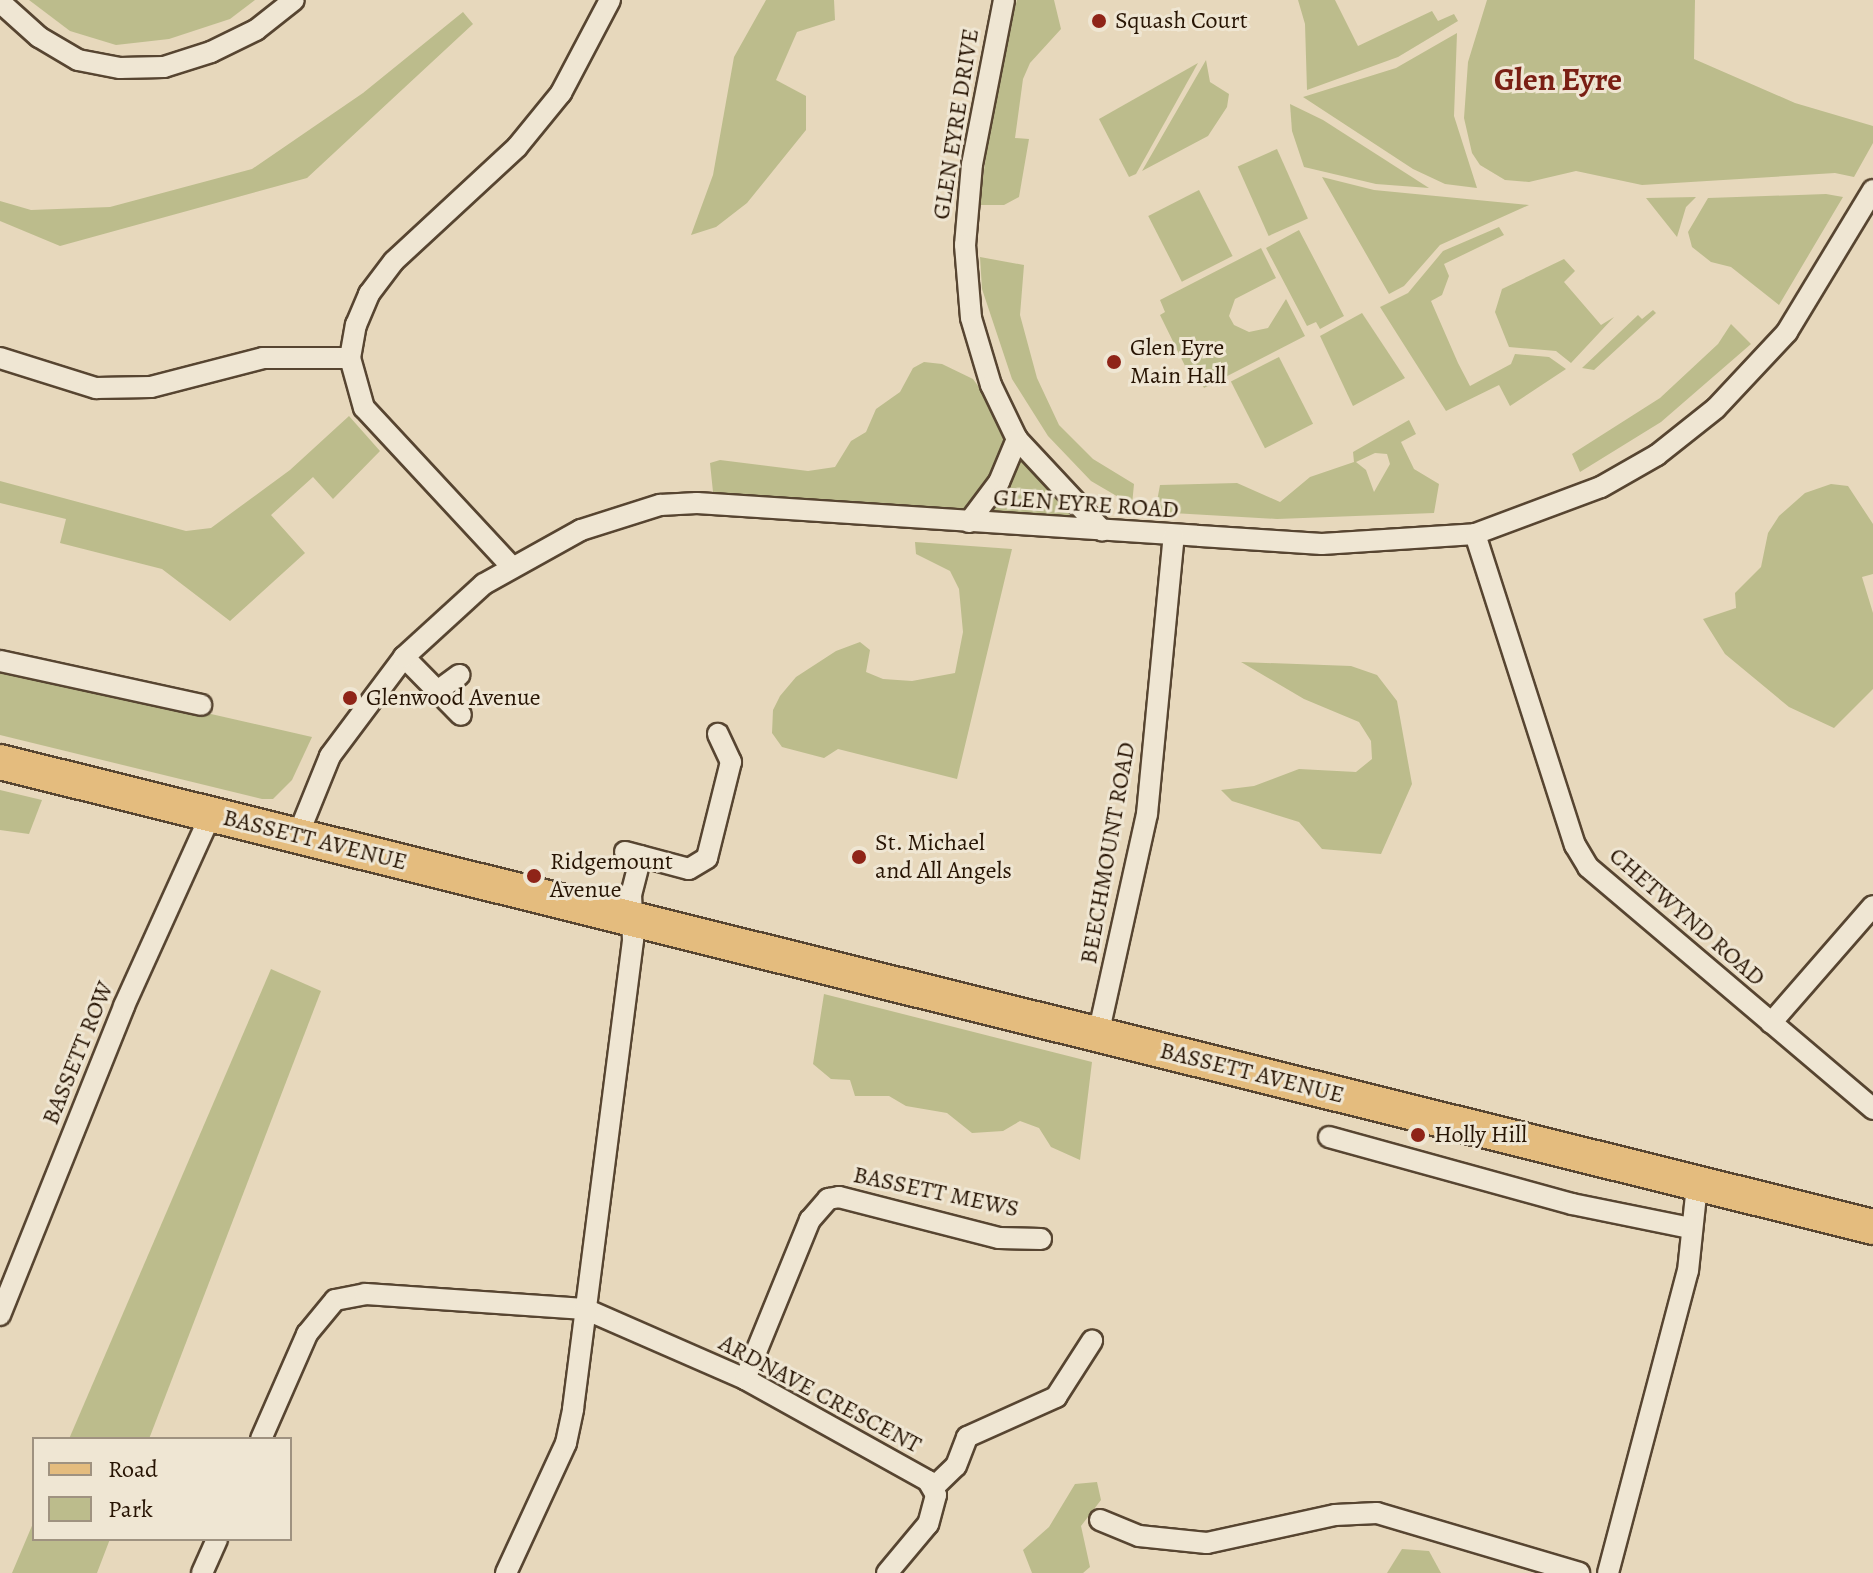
<!DOCTYPE html>
<html>
<head>
<meta charset="utf-8">
<style>
	body { margin:0 }
	#map { position:relative; width:1873px; height:1573px; overflow:hidden; background:#e7d8bc; font-family:Alegreya,serif }
	div>[style] { position:absolute }
	[style*='--x'] { left:calc(var(--x)*1px); top:calc(var(--y)*1px); width:calc(var(--w)*1px); rotate:calc(var(--a)*1deg) }
	.green>* { inset:0; background:#bcbc8c; transform-origin:0 0 }
	.roads { filter:drop-shadow(2px 0 #574531) drop-shadow(-2px 0 #574531) drop-shadow(0 2px #574531) drop-shadow(0 -2px #574531) }
	.minor>* { height:20px; margin:-10px; padding:0 10px; transform-origin:10px; border-radius:10px; background:#efe6d3 }
	.primary>* { height:34px; margin:-17px; padding:0 17px; transform-origin:17px; border-radius:17px; background:#e4bc7e }
	.dots>* { width:22px; height:22px; translate:-50% -50%; box-sizing:border-box; border:4px solid #efe6d3; border-radius:50% }
	span { translate:-50% -50%; white-space:nowrap; text-align:center; line-height:1.15; -webkit-text-stroke:6px #efe6d3; paint-order:stroke }
	.poi-label { font-size:24px; color:#271403 }
	.left { translate:0 -50%; text-align:left }
	.street-label { font-size:24px; color:#271403 }
	.district-label { font-size:32px; color:#7a1f14; font-weight:700 }
	.legend { position:absolute; left:32px; top:1437px; width:260px; height:104px; box-sizing:border-box; background:#efe6d3; border:2px solid #9f9280; margin:0; padding:10px 14px; list-style:none; font-size:24px; color:#271403 }
	.legend li { display:flex; align-items:center; gap:16px; height:40px }
	.legend b { width:40px; border:2px solid #9f9280 }
</style>
</head>
<body>
<div id="map">
	<div class="green">
		<i style="clip-path:polygon(29px 0,255px 0,230px 19px,169px 39px,116px 45px,70px 31px)"></i>
		<i style="clip-path:polygon(766px 0,834px 0,835px 20px,797px 32px,776px 80px,806px 96px,806px 130px,747px 203px,716px 227px,691px 235px,713px 175px,734px 57px)"></i>
		<i style="clip-path:polygon(1017px 0,1054px 0,1061px 29px,1030px 63px,1023px 79px,1015px 138px,1029px 139px,1019px 197px,1004px 205px,979px 205px,999px 66px)"></i>
		<i style="clip-path:polygon(1298px 0,1335px 0,1358px 46px,1432px 11px,1438px 21px,1454px 14px,1458px 21px,1398px 57px,1307px 90px,1305px 24px)"></i>
		<i style="clip-path:polygon(1487px 0,1695px 0,1694px 59px,1795px 103px,1873px 126px,1873px 143px,1854px 177px,1835px 173px,1642px 185px,1576px 171px,1529px 182px,1505px 180px,1480px 165px,1472px 153px,1464px 118px,1468px 62px)"></i>
		<i style="clip-path:polygon(463px 12px,473px 24px,307px 178px,60px 246px,0 221px,0 201px,31px 210px,110px 207px,252px 169px,363px 93px)"></i>
		<i style="clip-path:polygon(1457px 33px,1454px 116px,1477px 188px,1445px 184px,1413px 169px,1303px 97px,1396px 68px)"></i>
		<i style="clip-path:polygon(1206px 60px,1210px 82px,1229px 94px,1227px 107px,1208px 136px,1142px 171px)"></i>
		<i style="clip-path:polygon(1198px 63px,1136px 174px,1129px 177px,1099px 119px)"></i>
		<i style="clip-path:polygon(1290px 104px,1323px 120px,1429px 188px,1376px 184px,1304px 167px,1292px 131px)"></i>
		<i style="left:1277px;top:149px;width:76px;height:43px;rotate:66deg"></i>
		<i style="clip-path:polygon(1322px 177px,1374px 190px,1529px 205px,1440px 245px,1404px 286px,1389px 294px)"></i>
		<i style="left:1199px;top:190px;width:74px;height:57px;rotate:63deg"></i>
		<i style="clip-path:polygon(1826px 194px,1843px 197px,1779px 305px,1731px 267px,1711px 262px,1692px 247px,1688px 232px,1708px 198px)"></i>
		<i style="clip-path:polygon(1696px 197px,1686px 207px,1677px 237px,1646px 198px)"></i>
		<i style="clip-path:polygon(1499px 227px,1504px 235px,1444px 264px,1449px 276px,1442px 295px,1431px 301px,1458px 363px,1470px 386px,1511px 364px,1515px 354px,1549px 357px,1566px 369px,1510px 406px,1499px 385px,1446px 411px,1380px 307px,1408px 293px,1443px 251px)"></i>
		<i style="clip-path:polygon(1299px 230px,1344px 316px,1320px 329px,1316px 322px,1307px 326px,1266px 248px)"></i>
		<i style="clip-path:polygon(1261px 248px,1276px 278px,1235px 299px,1229px 316px,1234px 325px,1249px 332px,1268px 328px,1286px 299px,1305px 336px,1204px 388px,1198px 376px,1191px 378px,1160px 315px,1165px 312px,1160px 300px)"></i>
		<i style="clip-path:polygon(980px 257px,1024px 265px,1020px 315px,1037px 378px,1059px 425px,1093px 459px,1134px 484px,1132px 505px,1091px 481px,1048px 436px,1012px 379px,982px 289px)"></i>
		<i style="clip-path:polygon(1564px 259px,1575px 271px,1564px 282px,1601px 325px,1614px 317px,1571px 363px,1556px 351px,1509px 347px,1495px 312px,1502px 289px)"></i>
		<i style="clip-path:polygon(1653px 310px,1656px 313px,1594px 370px,1582px 368px,1638px 315px,1642px 319px)"></i>
		<i style="clip-path:polygon(1362px 313px,1405px 378px,1353px 406px,1320px 336px)"></i>
		<i style="clip-path:polygon(1731px 324px,1751px 344px,1661px 422px,1580px 472px,1572px 454px,1660px 398px,1718px 344px)"></i>
		<i style="left:1279px;top:357px;width:75px;height:54px;rotate:63deg"></i>
		<i style="clip-path:polygon(924px 362px,942px 364px,973px 379px,1076px 521px,713px 492px,710px 463px,720px 460px,808px 471px,835px 467px,851px 441px,866px 432px,876px 409px,900px 392px,913px 368px)"></i>
		<i style="clip-path:polygon(349px 416px,380px 451px,333px 499px,313px 477px,271px 515px,305px 553px,230px 621px,162px 569px,60px 543px,66px 519px,0 503px,0 481px,186px 531px,211px 528px,290px 470px)"></i>
		<i style="clip-path:polygon(evenodd,1409px 420px,1416px 434px,1401px 442px,1414px 469px,1439px 484px,1434px 513px,1277px 519px,1155px 512px,1160px 485px,1237px 483px,1280px 502px,1310px 477px,1354px 462px,1353px 452px,1409px 420px,1375px 453px,1387px 454px,1390px 464px,1374px 492px,1366px 470px,1356px 462px,1375px 453px)"></i>
		<i style="clip-path:polygon(1831px 484px,1848px 486px,1873px 524px,1873px 574px,1862px 577px,1873px 613px,1873px 689px,1834px 728px,1789px 707px,1725px 654px,1703px 619px,1736px 608px,1735px 593px,1761px 567px,1768px 533px,1779px 516px,1805px 493px)"></i>
		<i style="clip-path:polygon(915px 542px,1012px 549px,957px 779px,838px 749px,824px 758px,782px 747px,772px 733px,773px 710px,780px 696px,796px 677px,836px 651px,860px 642px,870px 650px,866px 672px,883px 679px,912px 681px,955px 673px,963px 632px,959px 589px,950px 571px,916px 554px)"></i>
		<i style="clip-path:polygon(1241px 662px,1351px 666px,1377px 675px,1397px 701px,1412px 784px,1381px 854px,1322px 849px,1299px 822px,1232px 801px,1221px 790px,1254px 786px,1299px 769px,1356px 772px,1372px 759px,1371px 741px,1359px 722px,1304px 699px)"></i>
		<i style="clip-path:polygon(0 666px,312px 737px,292px 780px,273px 799px,262px 799px,0 735px)"></i>
		<i style="clip-path:polygon(0 790px,42px 800px,29px 834px,0 830px)"></i>
		<i style="clip-path:polygon(271px 969px,321px 991px,149px 1439px,69px 1439px)"></i>
		<i style="clip-path:polygon(824px 994px,1092px 1062px,1080px 1160px,1051px 1147px,1039px 1128px,1020px 1121px,1003px 1131px,972px 1133px,947px 1113px,906px 1106px,889px 1096px,855px 1096px,850px 1080px,831px 1079px,813px 1064px)"></i>
		<i style="clip-path:polygon(1097px 1482px,1101px 1500px,1081px 1526px,1090px 1567px,1083px 1573px,1032px 1573px,1023px 1550px,1049px 1527px,1075px 1484px)"></i>
		<i style="clip-path:polygon(34px 1521px,34px 1539px,110px 1539px,97px 1573px,12px 1573px)"></i>
		<i style="clip-path:polygon(1402px 1549px,1429px 1551px,1441px 1573px,1387px 1573px)"></i>
	</div>
	<div class="roads">
		<div class="minor">
			<i style="--x:1004;--y:0;--w:167;--a:101"></i>
			<i style="--x:972;--y:164;--w:81;--a:94.9"></i>
			<i style="--x:965;--y:245;--w:73;--a:85.3"></i>
			<i style="--x:971;--y:318;--w:70;--a:73.4"></i>
			<i style="--x:991;--y:385;--w:60;--a:64.3"></i>
			<i style="--x:1017;--y:439;--w:125;--a:47"></i>
			<i style="--x:0;--y:2;--w:52;--a:41.9"></i>
			<i style="--x:39;--y:37;--w:45;--a:30.5"></i>
			<i style="--x:78;--y:60;--w:43;--a:10.8"></i>
			<i style="--x:120;--y:68;--w:44;--a:-1.3"></i>
			<i style="--x:164;--y:67;--w:49;--a:-17.7"></i>
			<i style="--x:211;--y:52;--w:50;--a:-26.1"></i>
			<i style="--x:256;--y:30;--w:48;--a:-38.3"></i>
			<i style="--x:0;--y:358;--w:101;--a:17.4"></i>
			<i style="--x:96;--y:388;--w:55;--a:-1"></i>
			<i style="--x:151;--y:387;--w:116;--a:-14.5"></i>
			<i style="--x:263;--y:358;--w:87;--a:0"></i>
			<i style="--x:969;--y:522;--w:50;--a:-53.1"></i>
			<i style="--x:999;--y:482;--w:47;--a:-67.3"></i>
			<i style="--x:1475;--y:534;--w:327;--a:72.2"></i>
			<i style="--x:1575;--y:845;--w:26;--a:59"></i>
			<i style="--x:1588;--y:867;--w:374;--a:40.3"></i>
			<i style="--x:512;--y:567;--w:217;--a:-132.9"></i>
			<i style="--x:364;--y:408;--w:52;--a:-105.6"></i>
			<i style="--x:350;--y:358;--w:34;--a:-80"></i>
			<i style="--x:356;--y:325;--w:34;--a:-67"></i>
			<i style="--x:369;--y:294;--w:41;--a:-52.9"></i>
			<i style="--x:394;--y:261;--w:168;--a:-42.8"></i>
			<i style="--x:517;--y:147;--w:70;--a:-50.8"></i>
			<i style="--x:561;--y:93;--w:105;--a:-62.2"></i>
			<i style="--x:404;--y:657;--w:81;--a:45.5"></i>
			<i style="--x:0;--y:661;--w:206;--a:12.3"></i>
			<i style="--x:440;--y:689;--w:24;--a:-36"></i>
			<i style="--x:298;--y:835;--w:85;--a:-67.9"></i>
			<i style="--x:330;--y:756;--w:124;--a:-53.2"></i>
			<i style="--x:404;--y:657;--w:108;--a:-42.4"></i>
			<i style="--x:484;--y:584;--w:111;--a:-29.1"></i>
			<i style="--x:581;--y:530;--w:83;--a:-17.6"></i>
			<i style="--x:660;--y:505;--w:37;--a:-3"></i>
			<i style="--x:697;--y:503;--w:626;--a:3.75"></i>
			<i style="--x:1322;--y:544;--w:153;--a:-3.7"></i>
			<i style="--x:1475;--y:534;--w:134;--a:-20.5"></i>
			<i style="--x:1601;--y:487;--w:64;--a:-29.7"></i>
			<i style="--x:1657;--y:455;--w:75;--a:-38.5"></i>
			<i style="--x:1716;--y:408;--w:104;--a:-46.9"></i>
			<i style="--x:1787;--y:332;--w:166;--a:-58.8"></i>
			<i style="--x:625;--y:852;--w:66;--a:14.9"></i>
			<i style="--x:689;--y:869;--w:21;--a:-31"></i>
			<i style="--x:707;--y:858;--w:99;--a:-76"></i>
			<i style="--x:731;--y:762;--w:31;--a:-115"></i>
			<i style="--x:1771;--y:1023;--w:155;--a:-48.9"></i>
			<i style="--x:1098;--y:1035;--w:226;--a:-77.5"></i>
			<i style="--x:1147;--y:814;--w:279;--a:-84.5"></i>
			<i style="--x:1329;--y:1137;--w:252;--a:15.4"></i>
			<i style="--x:1572;--y:1204;--w:120;--a:11.5"></i>
			<i style="--x:0;--y:1315;--w:333;--a:-68.1"></i>
			<i style="--x:124;--y:1006;--w:211;--a:-65.6"></i>
			<i style="--x:745;--y:1379;--w:172;--a:-67.8"></i>
			<i style="--x:810;--y:1220;--w:28;--a:-49"></i>
			<i style="--x:828;--y:1199;--w:11;--a:-10"></i>
			<i style="--x:839;--y:1197;--w:165;--a:14.4"></i>
			<i style="--x:999;--y:1238;--w:42;--a:1.4"></i>
			<i style="--x:261;--y:1439;--w:115;--a:-66.3"></i>
			<i style="--x:307;--y:1334;--w:44;--a:-50.5"></i>
			<i style="--x:335;--y:1300;--w:31;--a:-11"></i>
			<i style="--x:365;--y:1294;--w:221;--a:3.9"></i>
			<i style="--x:585;--y:1309;--w:175;--a:23.6"></i>
			<i style="--x:745;--y:1379;--w:210;--a:29.1"></i>
			<i style="--x:928;--y:1481;--w:16;--a:60"></i>
			<i style="--x:936;--y:1495;--w:30;--a:105"></i>
			<i style="--x:928;--y:1524;--w:64;--a:129.9"></i>
			<i style="--x:934;--y:1487;--w:30;--a:-44"></i>
			<i style="--x:956;--y:1466;--w:31;--a:-69"></i>
			<i style="--x:967;--y:1437;--w:98;--a:-24.2"></i>
			<i style="--x:1056;--y:1397;--w:67;--a:-57.3"></i>
			<i style="--x:1100;--y:1520;--w:42;--a:22.3"></i>
			<i style="--x:1139;--y:1536;--w:68;--a:5.9"></i>
			<i style="--x:1207;--y:1543;--w:131;--a:-12.3"></i>
			<i style="--x:1335;--y:1515;--w:42;--a:-2.7"></i>
			<i style="--x:1377;--y:1513;--w:211;--a:16.5"></i>
			<i style="--x:202;--y:1573;--w:37;--a:-66"></i>
			<i style="--x:506;--y:1573;--w:143;--a:-65.2"></i>
			<i style="--x:566;--y:1443;--w:35;--a:-78"></i>
			<i style="--x:573;--y:1409;--w:473;--a:-82.7"></i>
			<i style="--x:633;--y:940;--w:45;--a:-92.5"></i>
			<i style="--x:631;--y:895;--w:40;--a:-75.6"></i>
			<i style="--x:1608;--y:1573;--w:312;--a:-75.2"></i>
			<i style="--x:1688;--y:1271;--w:85;--a:-84"></i>
		</div>
		<div class="primary">
			<i style="--x:0;--y:762;--w:1930;--a:13.94"></i>
		</div>
	</div>
	<div class="dots">
		<i style="left:1099px;top:21px;background:#8f2418"></i>
		<i style="left:1114px;top:362px;background:#8f2418"></i>
		<i style="left:350px;top:698px;background:#8f2418"></i>
		<i style="left:859px;top:857px;background:#8f2418"></i>
		<i style="left:534px;top:876px;background:#8f2418"></i>
		<i style="left:1418px;top:1135px;background:#8f2418"></i>
	</div>
	<div class="poi-label">
		<span class="left" style="left:1115px;top:21px">Squash Court</span>
		<span class="left" style="left:1130px;top:362px">Glen Eyre<br>Main Hall</span>
		<span class="left" style="left:366px;top:698px">Glenwood Avenue</span>
		<span class="left" style="left:875px;top:857px">St. Michael<br>and All Angels</span>
		<span class="left" style="left:550px;top:876px">Ridgemount<br>Avenue</span>
		<span class="left" style="left:1434px;top:1135px">Holly Hill</span>
	</div>
	<div class="street-label">
		<span style="left:956px;top:124px;rotate:-81deg">GLEN EYRE DRIVE</span>
		<span style="left:1086px;top:504px;rotate:4deg">GLEN EYRE ROAD</span>
		<span style="left:315px;top:840px;rotate:14deg">BASSETT AVENUE</span>
		<span style="left:1108px;top:853px;rotate:-80deg">BEECHMOUNT ROAD</span>
		<span style="left:1687px;top:917px;rotate:41deg">CHETWYND ROAD</span>
		<span style="left:78px;top:1053px;rotate:-68deg">BASSETT ROW</span>
		<span style="left:1252px;top:1073px;rotate:14deg">BASSETT AVENUE</span>
		<span style="left:936px;top:1192px;rotate:12deg">BASSETT MEWS</span>
		<span style="left:820px;top:1394px;rotate:28deg">ARDNAVE CRESCENT</span>
	</div>
	<div class="district-label">
		<span style="left:1558px;top:79px">Glen Eyre</span>
	</div>
	<ul class="legend">
	<li><b style="height:10px;background:#e4bc7e"></b>Road</li>
	<li><b style="height:22px;background:#bcbc8c"></b>Park</li>
	</ul>
</div>
</body>
</html>
